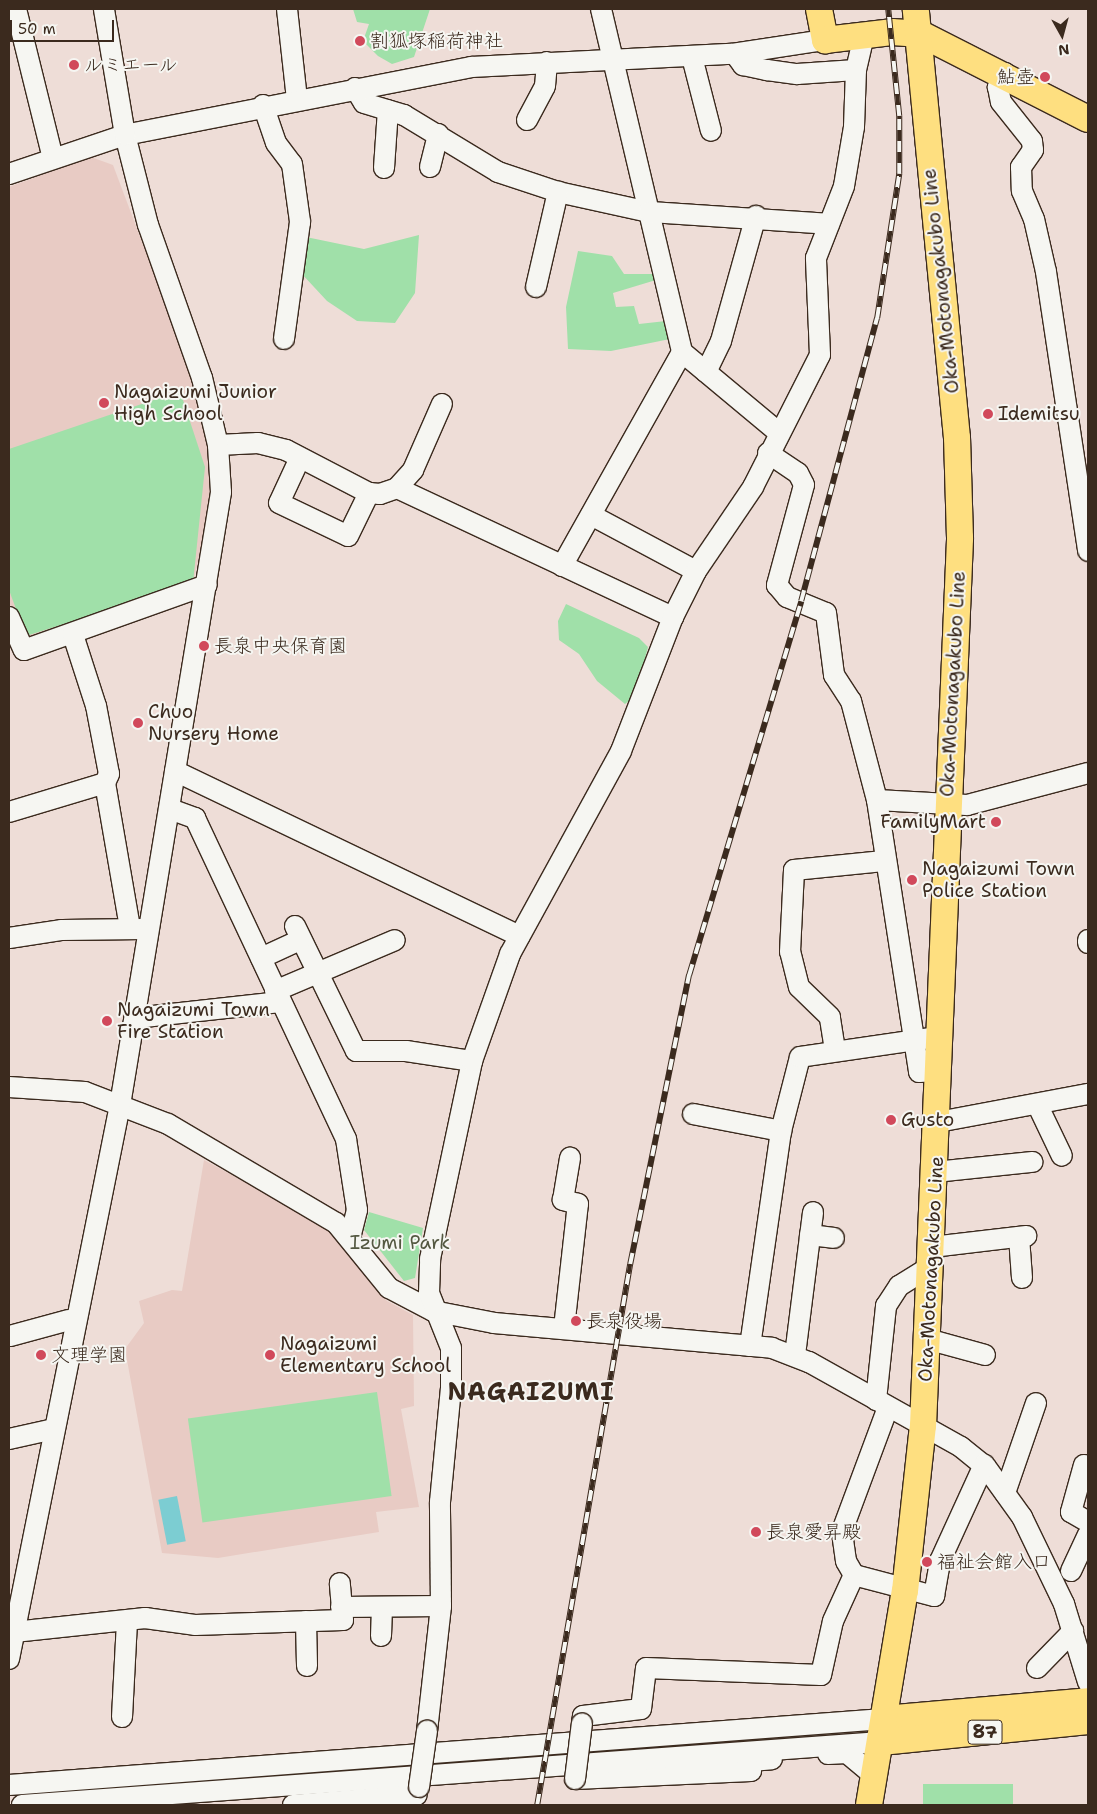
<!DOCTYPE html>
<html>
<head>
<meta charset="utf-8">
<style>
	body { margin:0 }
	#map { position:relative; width:1097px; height:1814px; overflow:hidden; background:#eeddd7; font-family:"Shantell Sans","Klee One",sans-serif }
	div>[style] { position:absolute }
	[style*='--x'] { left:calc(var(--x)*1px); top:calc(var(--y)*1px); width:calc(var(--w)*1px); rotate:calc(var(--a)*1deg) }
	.built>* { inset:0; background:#e8cbc4 }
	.green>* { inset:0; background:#a0e0a9; transform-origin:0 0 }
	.water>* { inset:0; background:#7ccdd2; transform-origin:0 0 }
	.roads { filter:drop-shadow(1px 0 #3b2a1e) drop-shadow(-1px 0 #3b2a1e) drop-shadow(0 1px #3b2a1e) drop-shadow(0 -1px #3b2a1e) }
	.minor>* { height:20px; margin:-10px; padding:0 10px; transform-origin:10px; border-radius:10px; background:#f6f6f2 }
	.major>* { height:26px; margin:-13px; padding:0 13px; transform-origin:13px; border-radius:13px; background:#fedf80 }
	.rail>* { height:5.5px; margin-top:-2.75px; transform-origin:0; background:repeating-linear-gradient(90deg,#f6f6f2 0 11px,#3b2a1e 0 22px); box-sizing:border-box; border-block:1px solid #3b2a1e }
	.bridges { filter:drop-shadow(1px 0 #3b2a1e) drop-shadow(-1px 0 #3b2a1e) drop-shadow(0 1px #3b2a1e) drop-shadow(0 -1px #3b2a1e) }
	.minor-bridge>* { height:20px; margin:-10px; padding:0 10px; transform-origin:10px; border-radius:10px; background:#f6f6f2 }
	.dots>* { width:14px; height:14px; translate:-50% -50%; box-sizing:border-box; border:2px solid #f6f6f2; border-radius:50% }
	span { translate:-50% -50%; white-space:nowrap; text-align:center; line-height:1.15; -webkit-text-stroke:4px #f6f6f2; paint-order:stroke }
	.shield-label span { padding:1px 4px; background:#f6f6f2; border:1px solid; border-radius:4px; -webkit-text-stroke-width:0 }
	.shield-label { font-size:18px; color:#3b2a1e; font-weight:700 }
	.poi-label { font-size:19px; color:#3b2a1e }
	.left { translate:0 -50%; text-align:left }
	.right { translate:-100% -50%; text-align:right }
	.street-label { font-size:19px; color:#3b2a1e }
	.park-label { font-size:19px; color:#545841 }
	.district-label { font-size:24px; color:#3b2a1e; font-weight:700; letter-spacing:1px }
	.frame { position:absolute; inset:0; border:10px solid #3b2a1e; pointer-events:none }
	.north { position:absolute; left:1037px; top:10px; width:50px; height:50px; -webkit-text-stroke:4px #f6f6f2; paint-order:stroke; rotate:173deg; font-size:14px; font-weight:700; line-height:20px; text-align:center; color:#3b2a1e }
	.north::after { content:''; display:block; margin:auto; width:18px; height:22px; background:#3b2a1e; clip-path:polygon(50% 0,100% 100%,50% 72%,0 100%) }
	.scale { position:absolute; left:10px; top:20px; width:104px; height:22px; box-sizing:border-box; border:2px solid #3b2a1e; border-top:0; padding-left:6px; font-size:15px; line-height:18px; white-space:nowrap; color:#3b2a1e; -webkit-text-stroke:4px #f6f6f2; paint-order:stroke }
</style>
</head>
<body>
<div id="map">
	<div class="built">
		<i style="clip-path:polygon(91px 157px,113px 165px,195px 383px,209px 445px,211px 504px,193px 583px,34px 640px,22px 635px,9px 602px,9px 187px)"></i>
		<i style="clip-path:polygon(204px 1160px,323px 1224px,387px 1301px,413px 1315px,414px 1406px,401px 1409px,419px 1507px,376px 1512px,379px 1532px,218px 1558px,162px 1553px,125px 1349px,144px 1323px,139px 1301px,172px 1290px,182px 1291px)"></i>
	</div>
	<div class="green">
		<i style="clip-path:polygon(353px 9px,430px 9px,414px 57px,392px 64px,378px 56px,363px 41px,369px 24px,357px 22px)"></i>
		<i style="clip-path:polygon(419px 235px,415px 293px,395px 323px,357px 321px,327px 301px,301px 273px,306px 237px,364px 249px)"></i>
		<i style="clip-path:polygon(578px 251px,612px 256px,624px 274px,656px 274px,656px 280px,613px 293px,616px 307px,634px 306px,639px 324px,666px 321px,670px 339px,611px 351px,568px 349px,566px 307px)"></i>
		<i style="clip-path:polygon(180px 391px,205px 467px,193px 583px,26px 636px,9px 590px,9px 449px)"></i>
		<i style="clip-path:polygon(566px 604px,639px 638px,648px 647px,635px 696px,625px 704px,597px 681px,579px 654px,559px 640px,558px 621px)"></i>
		<i style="clip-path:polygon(369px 1212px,423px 1228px,415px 1278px,404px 1281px,364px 1230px)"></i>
		<i style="left:377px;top:1392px;width:105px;height:191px;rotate:82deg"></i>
		<i style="left:1013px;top:1784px;width:21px;height:90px;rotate:90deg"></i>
	</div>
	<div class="water">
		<i style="left:177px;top:1496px;width:46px;height:19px;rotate:79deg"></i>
	</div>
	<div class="roads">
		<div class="minor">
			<i style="--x:16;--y:9;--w:154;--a:76.1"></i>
			<i style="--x:287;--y:9;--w:92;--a:83.7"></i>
			<i style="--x:601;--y:9;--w:352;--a:76.7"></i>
			<i style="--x:682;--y:352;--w:125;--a:39.8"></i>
			<i style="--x:735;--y:54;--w:14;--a:54"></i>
			<i style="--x:743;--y:65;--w:25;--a:12"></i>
			<i style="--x:767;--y:70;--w:30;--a:8"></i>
			<i style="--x:797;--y:74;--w:59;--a:-3.9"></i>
			<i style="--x:692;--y:57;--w:76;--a:75.6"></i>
			<i style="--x:1005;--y:73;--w:16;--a:117"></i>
			<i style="--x:998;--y:87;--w:15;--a:79"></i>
			<i style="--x:1001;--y:102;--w:50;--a:51.5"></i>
			<i style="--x:1032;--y:141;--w:9;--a:84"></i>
			<i style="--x:1033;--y:150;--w:21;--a:125"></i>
			<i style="--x:1021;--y:167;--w:24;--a:88"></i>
			<i style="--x:1022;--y:191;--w:30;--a:67"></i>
			<i style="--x:1034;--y:219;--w:54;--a:77.2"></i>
			<i style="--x:1046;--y:272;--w:282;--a:81.4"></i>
			<i style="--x:355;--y:88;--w:17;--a:59"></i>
			<i style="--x:364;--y:103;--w:42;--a:16.7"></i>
			<i style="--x:404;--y:115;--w:110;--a:31.2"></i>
			<i style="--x:498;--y:172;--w:63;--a:18.4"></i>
			<i style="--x:558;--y:192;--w:93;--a:12.4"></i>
			<i style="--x:649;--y:212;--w:180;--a:3.8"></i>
			<i style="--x:263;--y:105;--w:40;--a:71.1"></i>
			<i style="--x:276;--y:143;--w:26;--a:53"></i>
			<i style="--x:292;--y:164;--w:59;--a:82.1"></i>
			<i style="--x:300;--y:222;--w:118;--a:97.8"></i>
			<i style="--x:527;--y:120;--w:38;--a:-62"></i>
			<i style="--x:545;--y:86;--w:24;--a:-85"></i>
			<i style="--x:430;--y:167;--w:34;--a:-76"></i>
			<i style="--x:384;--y:168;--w:58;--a:-86.1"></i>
			<i style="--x:9;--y:174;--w:122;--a:-18.6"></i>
			<i style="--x:125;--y:135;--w:353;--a:-11.1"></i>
			<i style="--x:471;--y:67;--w:261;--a:-2.9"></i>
			<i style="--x:732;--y:54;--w:94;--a:-8.6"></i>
			<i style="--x:536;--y:287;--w:98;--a:-77"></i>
			<i style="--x:706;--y:372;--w:34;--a:-64"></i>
			<i style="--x:721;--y:341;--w:130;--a:-74.4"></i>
			<i style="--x:218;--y:445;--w:40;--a:-2.9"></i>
			<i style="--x:258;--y:443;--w:29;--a:14"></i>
			<i style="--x:286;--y:450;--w:93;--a:27.4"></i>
			<i style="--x:369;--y:493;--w:11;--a:5"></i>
			<i style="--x:380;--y:494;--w:18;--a:-19"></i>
			<i style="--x:397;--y:488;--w:24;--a:-48"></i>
			<i style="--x:413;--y:470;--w:72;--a:-66.3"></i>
			<i style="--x:768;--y:453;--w:36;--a:34"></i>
			<i style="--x:798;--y:473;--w:13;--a:63"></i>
			<i style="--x:804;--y:485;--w:104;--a:105.1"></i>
			<i style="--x:777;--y:585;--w:16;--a:50"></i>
			<i style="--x:787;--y:597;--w:42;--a:22.3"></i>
			<i style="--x:826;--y:613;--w:63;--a:82.6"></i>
			<i style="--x:834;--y:675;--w:31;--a:57"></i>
			<i style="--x:851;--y:701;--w:102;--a:75.3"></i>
			<i style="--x:877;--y:800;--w:275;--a:81.2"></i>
			<i style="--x:919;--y:1072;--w:19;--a:-3"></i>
			<i style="--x:299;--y:460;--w:47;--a:114.9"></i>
			<i style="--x:279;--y:503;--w:76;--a:25.6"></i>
			<i style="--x:348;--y:536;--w:48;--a:-64"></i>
			<i style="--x:397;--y:488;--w:305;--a:25.1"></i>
			<i style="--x:591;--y:515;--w:119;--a:28.1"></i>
			<i style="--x:562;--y:566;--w:245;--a:-60.7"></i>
			<i style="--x:9;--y:617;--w:36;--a:66"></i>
			<i style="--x:24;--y:650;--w:194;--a:-19.6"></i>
			<i style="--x:175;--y:771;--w:382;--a:25.6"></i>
			<i style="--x:105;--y:783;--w:147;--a:80.2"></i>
			<i style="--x:877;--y:800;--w:90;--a:3.2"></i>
			<i style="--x:967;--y:805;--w:125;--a:-14.8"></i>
			<i style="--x:170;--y:809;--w:27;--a:20"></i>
			<i style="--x:195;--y:818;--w:355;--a:64.8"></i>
			<i style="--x:346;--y:1139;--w:72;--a:81.2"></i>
			<i style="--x:357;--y:1210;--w:30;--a:104"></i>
			<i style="--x:9;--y:812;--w:100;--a:-16.8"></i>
			<i style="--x:105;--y:783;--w:10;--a:-66"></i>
			<i style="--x:109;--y:774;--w:69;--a:-100.8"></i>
			<i style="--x:96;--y:706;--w:75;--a:-107.9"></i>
			<i style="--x:295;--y:926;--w:139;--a:64"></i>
			<i style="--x:356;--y:1051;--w:50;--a:0"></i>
			<i style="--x:406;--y:1051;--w:67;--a:8.6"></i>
			<i style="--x:9;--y:938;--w:54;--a:-8.6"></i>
			<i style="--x:62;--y:930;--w:81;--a:-0.7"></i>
			<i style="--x:1088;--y:940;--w:3;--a:90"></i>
			<i style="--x:261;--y:958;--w:43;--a:-24.8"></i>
			<i style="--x:275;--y:991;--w:130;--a:-23"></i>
			<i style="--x:135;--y:1018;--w:146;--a:-6.3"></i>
			<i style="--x:835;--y:1050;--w:33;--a:-99"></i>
			<i style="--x:830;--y:1017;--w:43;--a:-135.9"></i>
			<i style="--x:799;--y:987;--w:36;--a:-104"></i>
			<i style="--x:790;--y:952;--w:82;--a:-87.2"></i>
			<i style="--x:794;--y:870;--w:90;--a:-5.7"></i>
			<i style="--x:9;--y:1087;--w:76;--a:3.8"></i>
			<i style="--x:85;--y:1092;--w:89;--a:21.1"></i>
			<i style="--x:168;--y:1124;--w:195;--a:30.5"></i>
			<i style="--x:336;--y:1223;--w:84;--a:50.8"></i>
			<i style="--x:389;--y:1288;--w:50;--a:27.6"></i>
			<i style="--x:433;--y:1311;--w:62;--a:11.1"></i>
			<i style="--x:494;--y:1323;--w:279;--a:5.1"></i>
			<i style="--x:772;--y:1348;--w:40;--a:21"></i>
			<i style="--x:809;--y:1362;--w:174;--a:29.2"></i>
			<i style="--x:961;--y:1447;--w:32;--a:39"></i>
			<i style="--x:986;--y:1467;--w:62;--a:54.2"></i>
			<i style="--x:1022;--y:1517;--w:97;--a:64.2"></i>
			<i style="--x:1064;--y:1604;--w:82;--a:72.9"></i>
			<i style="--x:1038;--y:1106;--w:55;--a:64.4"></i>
			<i style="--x:693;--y:1114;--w:90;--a:10.9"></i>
			<i style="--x:938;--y:1122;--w:153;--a:-10.6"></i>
			<i style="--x:935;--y:1172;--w:98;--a:-5.9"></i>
			<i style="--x:810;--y:1235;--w:24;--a:7"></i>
			<i style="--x:1019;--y:1237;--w:41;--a:85.8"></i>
			<i style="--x:932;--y:1247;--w:95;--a:-6.7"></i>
			<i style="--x:564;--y:1328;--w:125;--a:-83.6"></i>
			<i style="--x:578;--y:1204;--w:16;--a:-165"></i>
			<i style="--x:563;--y:1200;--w:43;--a:-80.5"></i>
			<i style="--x:10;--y:1336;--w:61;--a:-15.2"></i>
			<i style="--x:927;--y:1339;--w:60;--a:15.4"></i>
			<i style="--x:750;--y:1346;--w:217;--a:-81.8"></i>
			<i style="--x:781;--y:1131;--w:76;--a:-75.6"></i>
			<i style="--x:800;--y:1057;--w:131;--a:-8.3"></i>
			<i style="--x:795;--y:1355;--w:144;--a:-82.8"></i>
			<i style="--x:876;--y:1400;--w:95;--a:-83.9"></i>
			<i style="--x:886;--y:1306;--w:24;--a:-57"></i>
			<i style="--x:899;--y:1286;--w:38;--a:-32"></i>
			<i style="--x:9;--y:1439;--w:46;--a:-12.5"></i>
			<i style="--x:1084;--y:1465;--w:49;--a:105.5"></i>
			<i style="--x:1071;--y:1512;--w:20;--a:30"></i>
			<i style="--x:1005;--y:1493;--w:95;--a:-71"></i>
			<i style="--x:1071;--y:1571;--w:40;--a:-65"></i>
			<i style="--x:854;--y:1575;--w:16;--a:-120"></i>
			<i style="--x:846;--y:1561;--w:30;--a:-98"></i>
			<i style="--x:842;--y:1531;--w:132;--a:-69.6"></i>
			<i style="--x:341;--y:1607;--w:100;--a:-0.6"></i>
			<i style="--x:306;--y:1621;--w:45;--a:88.7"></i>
			<i style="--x:14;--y:1632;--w:132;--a:-6.1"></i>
			<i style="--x:145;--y:1618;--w:50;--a:8"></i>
			<i style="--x:195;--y:1625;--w:148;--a:-1.9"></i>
			<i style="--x:343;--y:1620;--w:37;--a:-95"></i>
			<i style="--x:381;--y:1636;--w:29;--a:-88"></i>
			<i style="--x:9;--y:1659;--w:565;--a:-78.67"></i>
			<i style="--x:120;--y:1105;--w:621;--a:-80.64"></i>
			<i style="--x:221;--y:492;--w:47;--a:-93.7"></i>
			<i style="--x:218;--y:445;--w:69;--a:-103.4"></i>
			<i style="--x:202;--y:378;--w:162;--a:-109.4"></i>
			<i style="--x:148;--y:225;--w:93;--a:-104.3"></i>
			<i style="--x:125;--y:135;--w:128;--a:-99.5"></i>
			<i style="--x:1037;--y:1668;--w:52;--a:-45.8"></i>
			<i style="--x:122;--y:1717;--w:97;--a:-87"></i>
			<i style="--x:582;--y:1723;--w:7;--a:-82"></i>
			<i style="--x:583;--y:1716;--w:58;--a:-6.9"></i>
			<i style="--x:641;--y:1709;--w:41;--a:-83"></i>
			<i style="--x:646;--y:1668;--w:175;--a:2.3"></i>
			<i style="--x:821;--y:1675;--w:55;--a:-77.5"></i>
			<i style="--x:833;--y:1621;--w:51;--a:-65.5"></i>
			<i style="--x:854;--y:1575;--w:83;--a:14.7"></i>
			<i style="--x:934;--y:1596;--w:36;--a:-80"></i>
			<i style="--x:940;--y:1561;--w:106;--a:-65.4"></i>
			<i style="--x:427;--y:1731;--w:126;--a:-83.6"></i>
			<i style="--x:441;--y:1606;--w:104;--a:-90.6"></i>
			<i style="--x:440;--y:1502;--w:116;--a:-84.5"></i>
			<i style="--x:451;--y:1387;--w:39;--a:-90"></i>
			<i style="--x:451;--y:1348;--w:59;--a:-111.8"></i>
			<i style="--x:429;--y:1293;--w:34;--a:-88"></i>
			<i style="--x:430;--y:1259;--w:202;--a:-78"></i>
			<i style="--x:472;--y:1061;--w:114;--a:-70.4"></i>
			<i style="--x:510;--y:954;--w:231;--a:-61.3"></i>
			<i style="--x:621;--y:751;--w:144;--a:-68.8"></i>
			<i style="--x:673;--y:617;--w:51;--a:-63.4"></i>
			<i style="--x:696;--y:571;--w:102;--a:-55.8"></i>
			<i style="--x:753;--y:487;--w:148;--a:-63.1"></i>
			<i style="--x:820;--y:355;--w:97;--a:-92.4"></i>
			<i style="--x:816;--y:258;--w:77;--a:-68.7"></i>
			<i style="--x:844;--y:186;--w:60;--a:-80.4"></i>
			<i style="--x:854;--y:127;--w:57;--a:-88"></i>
			<i style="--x:856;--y:70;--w:36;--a:-77"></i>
			<i style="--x:828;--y:1754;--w:19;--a:-3"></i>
			<i style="--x:847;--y:1753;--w:34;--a:40"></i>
			<i style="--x:575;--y:1779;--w:176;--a:-2.6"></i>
			<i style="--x:751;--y:1771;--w:10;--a:-90"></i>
			<i style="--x:751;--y:1761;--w:21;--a:-5"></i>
			<i style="--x:9;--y:1785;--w:877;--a:-4.31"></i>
			<i style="--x:22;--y:1805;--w:861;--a:-4.19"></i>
			<i style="--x:293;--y:1805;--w:124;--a:-4.6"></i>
		</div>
		<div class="major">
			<i style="--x:819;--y:9;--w:32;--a:79"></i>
			<i style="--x:825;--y:40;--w:67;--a:-6.8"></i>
			<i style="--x:892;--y:32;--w:29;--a:4"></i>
			<i style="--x:921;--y:34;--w:187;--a:27"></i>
			<i style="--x:884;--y:1719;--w:205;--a:-5"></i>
			<i style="--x:881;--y:1742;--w:208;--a:-5.8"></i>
			<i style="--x:869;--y:1805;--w:217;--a:-80.5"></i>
			<i style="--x:905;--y:1591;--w:166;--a:-83.8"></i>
			<i style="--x:923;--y:1426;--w:889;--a:-87.61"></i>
			<i style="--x:960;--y:538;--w:100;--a:-91.7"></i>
			<i style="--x:957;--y:438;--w:431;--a:-95.5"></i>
		</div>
	</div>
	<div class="rail">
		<i style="--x:537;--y:1805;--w:549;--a:-80.25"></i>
		<i style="--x:630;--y:1264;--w:295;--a:-78.5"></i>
		<i style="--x:689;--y:975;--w:390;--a:-73.3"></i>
		<i style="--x:801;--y:601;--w:293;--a:-75"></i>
		<i style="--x:877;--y:318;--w:146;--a:-81.3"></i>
		<i style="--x:899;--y:174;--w:58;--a:-90"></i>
		<i style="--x:899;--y:116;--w:108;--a:-95.9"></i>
	</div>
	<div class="bridges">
		<div class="minor-bridge">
			<i style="--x:575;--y:1779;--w:56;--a:-82.9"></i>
			<i style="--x:419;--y:1787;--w:57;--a:-81.9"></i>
		</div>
	</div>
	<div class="dots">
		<i style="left:360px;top:41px;background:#d1495b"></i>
		<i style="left:74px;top:65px;background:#d1495b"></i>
		<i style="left:1045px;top:77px;background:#d1495b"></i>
		<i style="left:104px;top:403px;background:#d1495b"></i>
		<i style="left:988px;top:414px;background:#d1495b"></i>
		<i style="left:204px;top:646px;background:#d1495b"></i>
		<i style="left:138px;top:723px;background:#d1495b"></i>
		<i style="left:996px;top:822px;background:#d1495b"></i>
		<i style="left:912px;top:880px;background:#d1495b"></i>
		<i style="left:107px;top:1021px;background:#d1495b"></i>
		<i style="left:891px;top:1120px;background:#d1495b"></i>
		<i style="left:576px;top:1321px;background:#d1495b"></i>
		<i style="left:41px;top:1355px;background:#d1495b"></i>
		<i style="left:270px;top:1355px;background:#d1495b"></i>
		<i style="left:756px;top:1532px;background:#d1495b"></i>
		<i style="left:927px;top:1562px;background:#d1495b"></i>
	</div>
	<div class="shield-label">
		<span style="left:985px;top:1732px">87</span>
	</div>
	<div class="poi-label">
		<span class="left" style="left:370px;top:41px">割狐塚稲荷神社</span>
		<span class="left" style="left:84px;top:65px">ルミエール</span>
		<span class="right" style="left:1035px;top:77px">鮎壺</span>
		<span class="left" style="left:114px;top:403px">Nagaizumi Junior<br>High School</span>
		<span class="left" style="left:998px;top:414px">Idemitsu</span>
		<span class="left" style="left:214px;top:646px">長泉中央保育園</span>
		<span class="left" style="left:148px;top:723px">Chuo<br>Nursery Home</span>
		<span class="right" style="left:986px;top:822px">FamilyMart</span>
		<span class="left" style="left:922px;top:880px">Nagaizumi Town<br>Police Station</span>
		<span class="left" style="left:117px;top:1021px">Nagaizumi Town<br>Fire Station</span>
		<span class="left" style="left:901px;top:1120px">Gusto</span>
		<span class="left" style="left:586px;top:1321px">長泉役場</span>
		<span class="left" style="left:280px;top:1355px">Nagaizumi<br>Elementary School</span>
		<span class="left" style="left:51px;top:1355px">文理学園</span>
		<span class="left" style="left:766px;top:1532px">長泉愛昇殿</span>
		<span class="left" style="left:937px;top:1562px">福祉会館入口</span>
	</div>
	<div class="street-label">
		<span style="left:941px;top:281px;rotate:-96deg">Oka-Motonagakubo Line</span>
		<span style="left:953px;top:684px;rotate:-87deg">Oka-Motonagakubo Line</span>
		<span style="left:931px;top:1269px;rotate:-87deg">Oka-Motonagakubo Line</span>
	</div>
	<div class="park-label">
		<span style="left:400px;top:1243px">Izumi Park</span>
	</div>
	<div class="district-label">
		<span style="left:531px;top:1393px">NAGAIZUMI</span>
	</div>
	<div class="frame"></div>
	<div class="north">N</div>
	<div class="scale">50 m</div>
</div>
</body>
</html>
